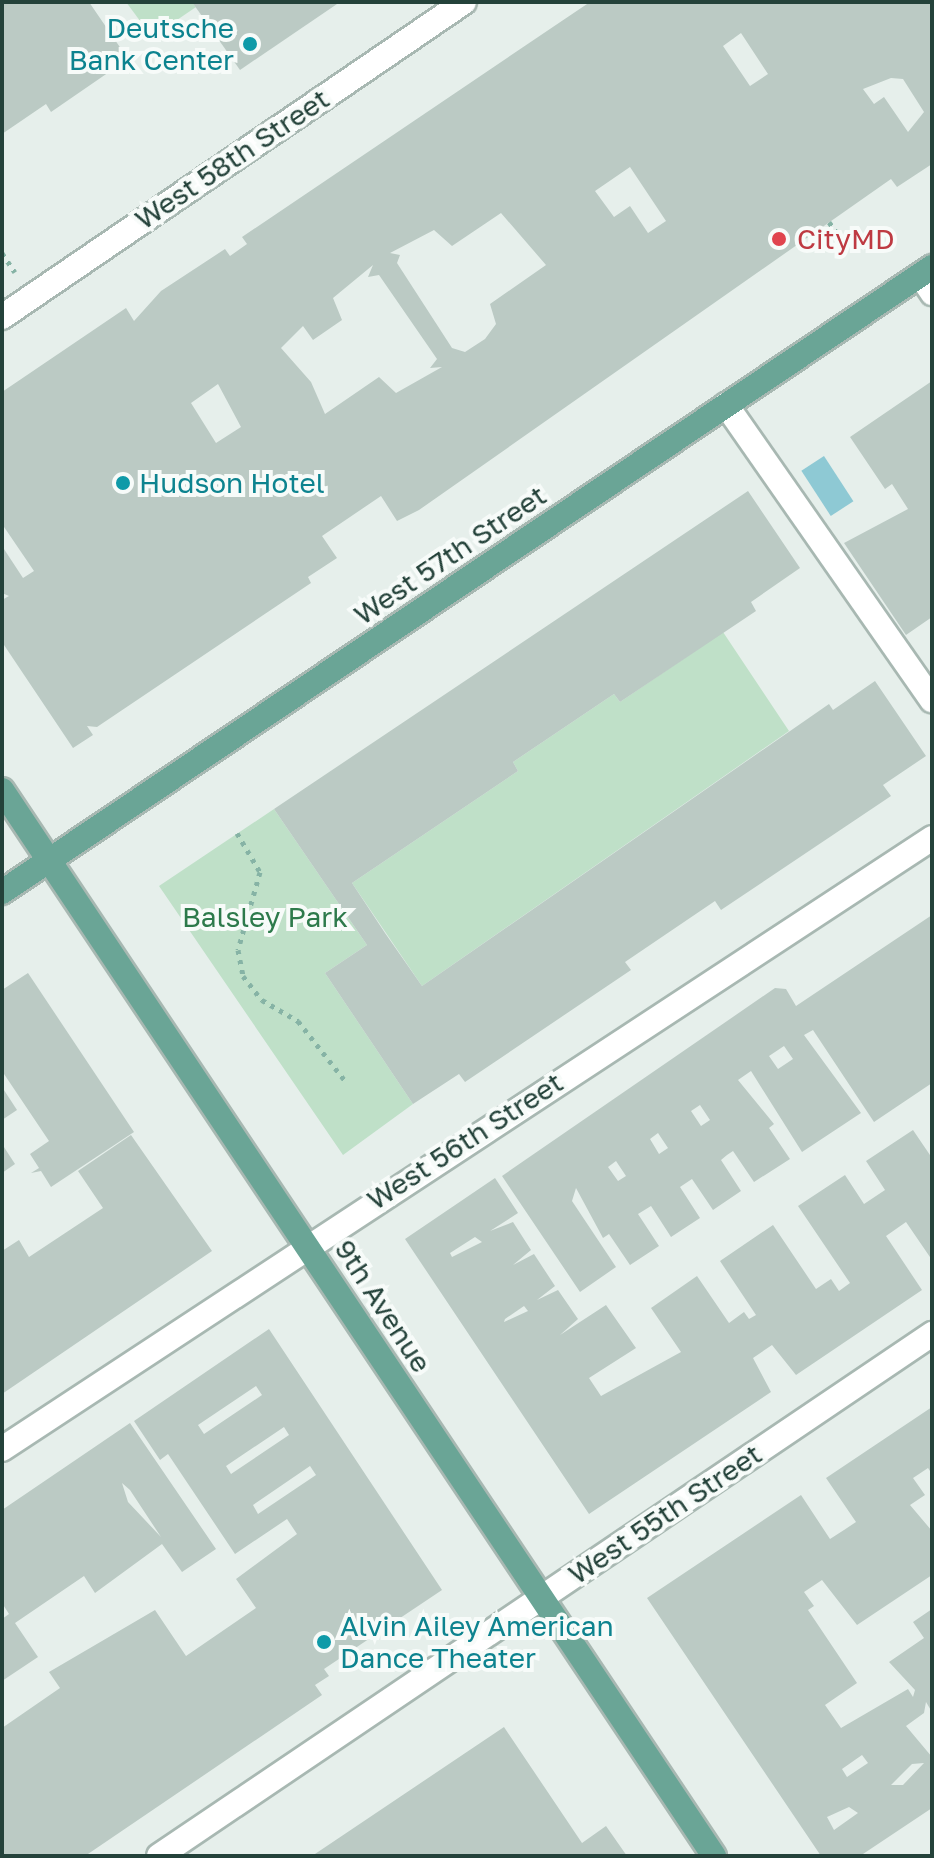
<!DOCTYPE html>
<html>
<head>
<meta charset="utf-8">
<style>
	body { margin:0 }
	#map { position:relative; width:934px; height:1858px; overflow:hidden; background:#e6efeb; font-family:"Golos Text",sans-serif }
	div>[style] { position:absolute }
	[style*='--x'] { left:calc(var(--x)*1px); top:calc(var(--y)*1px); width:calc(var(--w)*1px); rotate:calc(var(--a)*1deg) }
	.green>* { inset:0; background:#bfe0c8 }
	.water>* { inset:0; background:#8ec9d4; transform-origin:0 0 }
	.building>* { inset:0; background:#bbcac4 }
	.path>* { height:5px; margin-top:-2.5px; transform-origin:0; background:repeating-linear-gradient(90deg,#86b3a5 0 4px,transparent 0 10px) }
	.roads { filter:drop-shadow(2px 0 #a8b8b2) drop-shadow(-2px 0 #a8b8b2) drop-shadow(0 2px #a8b8b2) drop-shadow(0 -2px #a8b8b2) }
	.lane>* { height:22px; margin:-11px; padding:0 11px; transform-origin:11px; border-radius:11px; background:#fff }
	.street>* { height:24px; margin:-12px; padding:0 12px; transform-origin:12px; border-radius:12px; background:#fff }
	.secondary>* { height:24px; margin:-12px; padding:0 12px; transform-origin:12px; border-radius:12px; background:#fff }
	.primary>* { height:24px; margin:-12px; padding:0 12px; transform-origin:12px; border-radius:12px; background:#6aa596 }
	.dots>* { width:22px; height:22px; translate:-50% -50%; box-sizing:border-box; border:4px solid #f7fbf9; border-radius:50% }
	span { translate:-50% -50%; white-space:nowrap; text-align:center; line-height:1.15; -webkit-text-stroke:8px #f7fbf9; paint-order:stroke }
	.culture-label { font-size:28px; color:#0d838f }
	.right { translate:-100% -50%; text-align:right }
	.left { translate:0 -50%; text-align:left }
	.street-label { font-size:28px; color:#24423a }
	.health-label { font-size:28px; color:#be3a42 }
	.park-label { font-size:28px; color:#2d7a4b }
	.frame { position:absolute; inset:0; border:4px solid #24423a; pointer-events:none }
</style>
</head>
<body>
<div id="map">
	<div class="green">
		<i style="clip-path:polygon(126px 2px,192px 2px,196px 7px,152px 37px)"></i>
		<i style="clip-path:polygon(723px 632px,789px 731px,422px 986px,352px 883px,518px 771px,513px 762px,614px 694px,620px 702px)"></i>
		<i style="clip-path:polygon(274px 809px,367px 945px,325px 973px,413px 1104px,343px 1155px,159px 886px)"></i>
	</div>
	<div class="water">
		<i style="left:824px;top:456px;width:54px;height:27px;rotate:57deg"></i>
	</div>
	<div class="building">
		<i style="clip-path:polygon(2px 2px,89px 2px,128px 59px,51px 112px,46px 104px,2px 134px)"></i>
		<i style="clip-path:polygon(192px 2px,340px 2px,240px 70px)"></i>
		<i style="clip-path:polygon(evenodd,590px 2px,932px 2px,932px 164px,897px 187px,891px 179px,419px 510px,397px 521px,381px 496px,322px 536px,337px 558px,308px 577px,311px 583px,97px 727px,87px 726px,93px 735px,73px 748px,2px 642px,2px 600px,9px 596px,2px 593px,2px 546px,23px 578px,34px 571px,2px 524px,2px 392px,126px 308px,134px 321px,161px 291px,225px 249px,230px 256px,247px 244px,242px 237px,590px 2px,741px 33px,768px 74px,750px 86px,723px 46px,741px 33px,590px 2px,891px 78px,903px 79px,924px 112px,908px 132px,884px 97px,874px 104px,863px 89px,891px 78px,590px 2px,630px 167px,666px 221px,648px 233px,630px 206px,614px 217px,595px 191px,630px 167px,590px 2px,501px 213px,546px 265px,490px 304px,496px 324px,485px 339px,465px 352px,452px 348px,397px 263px,400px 255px,390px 253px,434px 230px,452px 246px,501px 213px,590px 2px,373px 265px,368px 277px,379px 275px,437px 359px,430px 368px,442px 367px,396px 393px,379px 377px,325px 414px,311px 382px,281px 348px,303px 326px,313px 340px,342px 320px,333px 298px,373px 265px,590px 2px,218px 384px,241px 427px,216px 443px,191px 403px,218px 384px)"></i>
		<i style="clip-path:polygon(932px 381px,932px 617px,906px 635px,844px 543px,908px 509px,892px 484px,885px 489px,850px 437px)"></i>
		<i style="clip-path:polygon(748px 491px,800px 568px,751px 602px,756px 611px,620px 702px,614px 694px,513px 762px,518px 771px,352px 883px,385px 933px,422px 986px,829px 704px,833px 710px,875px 681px,926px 756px,883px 785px,891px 796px,721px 910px,715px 901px,625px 962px,631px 970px,465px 1082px,459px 1074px,413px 1104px,325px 973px,367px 945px,274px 809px)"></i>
		<i style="clip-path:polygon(evenodd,932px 915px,932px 1083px,874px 1122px,813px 1030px,804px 1035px,861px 1113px,802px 1152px,751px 1071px,738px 1080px,774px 1124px,769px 1128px,790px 1159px,754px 1182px,733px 1151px,727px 1155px,721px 1160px,741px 1191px,713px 1210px,692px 1179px,680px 1187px,700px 1218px,671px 1237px,651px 1206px,638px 1214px,659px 1246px,630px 1265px,609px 1234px,603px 1238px,576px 1188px,572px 1201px,616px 1267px,580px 1292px,502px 1176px,775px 988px,786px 989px,796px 1006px,932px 915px,784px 1046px,793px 1059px,778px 1069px,769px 1056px,784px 1046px,932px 915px,700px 1105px,710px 1120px,701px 1126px,691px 1111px,700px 1105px,932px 915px,658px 1133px,668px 1148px,659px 1154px,650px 1139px,658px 1133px,932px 915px,616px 1161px,626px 1176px,618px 1181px,608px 1167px,616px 1161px)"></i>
		<i style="clip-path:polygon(28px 973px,134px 1132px,51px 1187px,41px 1171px,31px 1173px,39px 1168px,30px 1154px,49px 1141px,2px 1071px,2px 990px)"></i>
		<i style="clip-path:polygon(2px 1087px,17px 1110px,2px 1120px)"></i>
		<i style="clip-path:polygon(evenodd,913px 1130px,932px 1158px,932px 1260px,906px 1222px,886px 1236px,922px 1290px,796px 1375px,772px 1345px,753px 1358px,771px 1392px,589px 1514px,405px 1239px,495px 1178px,518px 1213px,490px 1231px,513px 1222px,531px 1250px,513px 1265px,534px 1254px,555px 1286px,537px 1300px,558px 1290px,578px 1319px,560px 1335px,606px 1305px,636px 1348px,589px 1378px,601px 1396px,681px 1352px,651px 1308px,697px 1276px,729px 1323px,744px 1312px,749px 1319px,756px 1315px,720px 1261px,773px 1225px,816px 1289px,831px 1279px,839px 1291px,850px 1283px,798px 1206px,845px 1175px,864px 1204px,885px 1190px,866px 1161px,913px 1130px,475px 1237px,482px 1242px,452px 1257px,450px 1253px,475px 1237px,913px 1130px,524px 1306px,528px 1311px,504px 1322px,505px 1319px,524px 1306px)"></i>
		<i style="clip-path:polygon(131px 1135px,212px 1251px,2px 1394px,2px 1251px,19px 1240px,29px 1257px,103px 1208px,78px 1171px)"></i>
		<i style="clip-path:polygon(2px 1144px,15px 1164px,2px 1173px)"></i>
		<i style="clip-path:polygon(evenodd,269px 1329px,442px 1590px,324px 1669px,329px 1676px,315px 1685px,322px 1695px,85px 1856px,2px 1856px,2px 1728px,60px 1688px,49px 1672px,155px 1610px,186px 1656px,256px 1608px,236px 1579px,297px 1534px,287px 1519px,235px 1554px,168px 1454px,160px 1460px,134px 1421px,269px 1329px,256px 1386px,262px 1395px,204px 1434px,198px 1425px,256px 1386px,269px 1329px,284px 1427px,289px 1435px,231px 1474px,226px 1466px,284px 1427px,269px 1329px,310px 1466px,316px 1475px,258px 1514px,253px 1505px,310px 1466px)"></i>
		<i style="clip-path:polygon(evenodd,932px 1407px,932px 1474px,928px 1468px,913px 1478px,925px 1495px,910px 1505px,932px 1531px,932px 1575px,857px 1625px,822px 1580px,804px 1592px,814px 1606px,808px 1610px,857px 1683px,825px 1705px,841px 1728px,908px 1689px,913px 1697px,915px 1690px,889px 1662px,924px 1638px,913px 1622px,932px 1609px,932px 1712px,926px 1702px,924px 1713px,906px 1726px,932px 1757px,932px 1808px,860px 1856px,821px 1856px,647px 1598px,801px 1495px,830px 1539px,844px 1530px,856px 1522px,826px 1478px,932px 1407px,862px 1755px,868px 1763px,847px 1777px,842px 1769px,862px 1755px,932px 1407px,924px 1763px,903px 1785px,891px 1785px,912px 1764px,924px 1763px,932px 1407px,849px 1807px,858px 1813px,834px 1830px,827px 1817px,849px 1807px)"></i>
		<i style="clip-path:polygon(evenodd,130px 1423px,216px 1549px,182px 1572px,162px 1544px,95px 1593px,84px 1576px,15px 1623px,38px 1657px,2px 1681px,2px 1619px,9px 1614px,2px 1603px,2px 1510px,130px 1423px,122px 1483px,130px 1490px,161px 1537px,128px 1502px,122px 1483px)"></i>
		<i style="clip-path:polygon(504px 1727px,582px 1843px,606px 1826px,627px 1856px,312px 1856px)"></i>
	</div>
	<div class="path">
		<i style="--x:829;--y:222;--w:22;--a:54"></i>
		<i style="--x:2;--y:253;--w:23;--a:56"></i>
		<i style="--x:237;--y:833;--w:45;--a:59.5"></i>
		<i style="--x:260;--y:872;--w:81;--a:105.8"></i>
		<i style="--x:238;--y:950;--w:26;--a:79"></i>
		<i style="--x:243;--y:976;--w:31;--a:52"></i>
		<i style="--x:262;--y:1000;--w:42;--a:30.3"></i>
		<i style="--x:298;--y:1021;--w:78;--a:51.8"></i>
	</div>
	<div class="roads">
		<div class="lane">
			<i style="--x:919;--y:275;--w:23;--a:56"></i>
		</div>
		<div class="street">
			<i style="--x:726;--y:405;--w:360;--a:55.1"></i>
			<i style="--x:2;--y:1449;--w:1113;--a:-33.3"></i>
			<i style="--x:159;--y:1856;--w:933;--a:-34.03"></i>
		</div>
		<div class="secondary">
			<i style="--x:2;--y:317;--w:559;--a:-34.29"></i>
		</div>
		<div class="primary">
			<i style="--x:2;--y:790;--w:1282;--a:56.26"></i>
			<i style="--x:2;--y:892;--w:1121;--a:-33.9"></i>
		</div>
	</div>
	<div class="dots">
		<i style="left:250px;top:44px;background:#0f9aa8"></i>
		<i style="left:779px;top:239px;background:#e0444e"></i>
		<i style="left:123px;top:483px;background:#0f9aa8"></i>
		<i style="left:324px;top:1642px;background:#0f9aa8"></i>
	</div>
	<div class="culture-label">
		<span class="right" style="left:234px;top:44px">Deutsche<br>Bank Center</span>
		<span class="left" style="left:139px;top:483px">Hudson Hotel</span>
		<span class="left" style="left:340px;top:1642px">Alvin Ailey American<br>Dance Theater</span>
	</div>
	<div class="street-label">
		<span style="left:232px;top:159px;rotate:-34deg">West 58th Street</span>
		<span style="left:450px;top:555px;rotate:-34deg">West 57th Street</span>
		<span style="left:465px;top:1141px;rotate:-33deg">West 56th Street</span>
		<span style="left:383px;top:1306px;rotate:57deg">9th Avenue</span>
		<span style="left:665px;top:1514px;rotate:-34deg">West 55th Street</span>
	</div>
	<div class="health-label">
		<span class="left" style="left:797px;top:239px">CityMD</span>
	</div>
	<div class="park-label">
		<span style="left:265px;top:917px">Balsley Park</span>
	</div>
	<div class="frame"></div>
</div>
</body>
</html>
